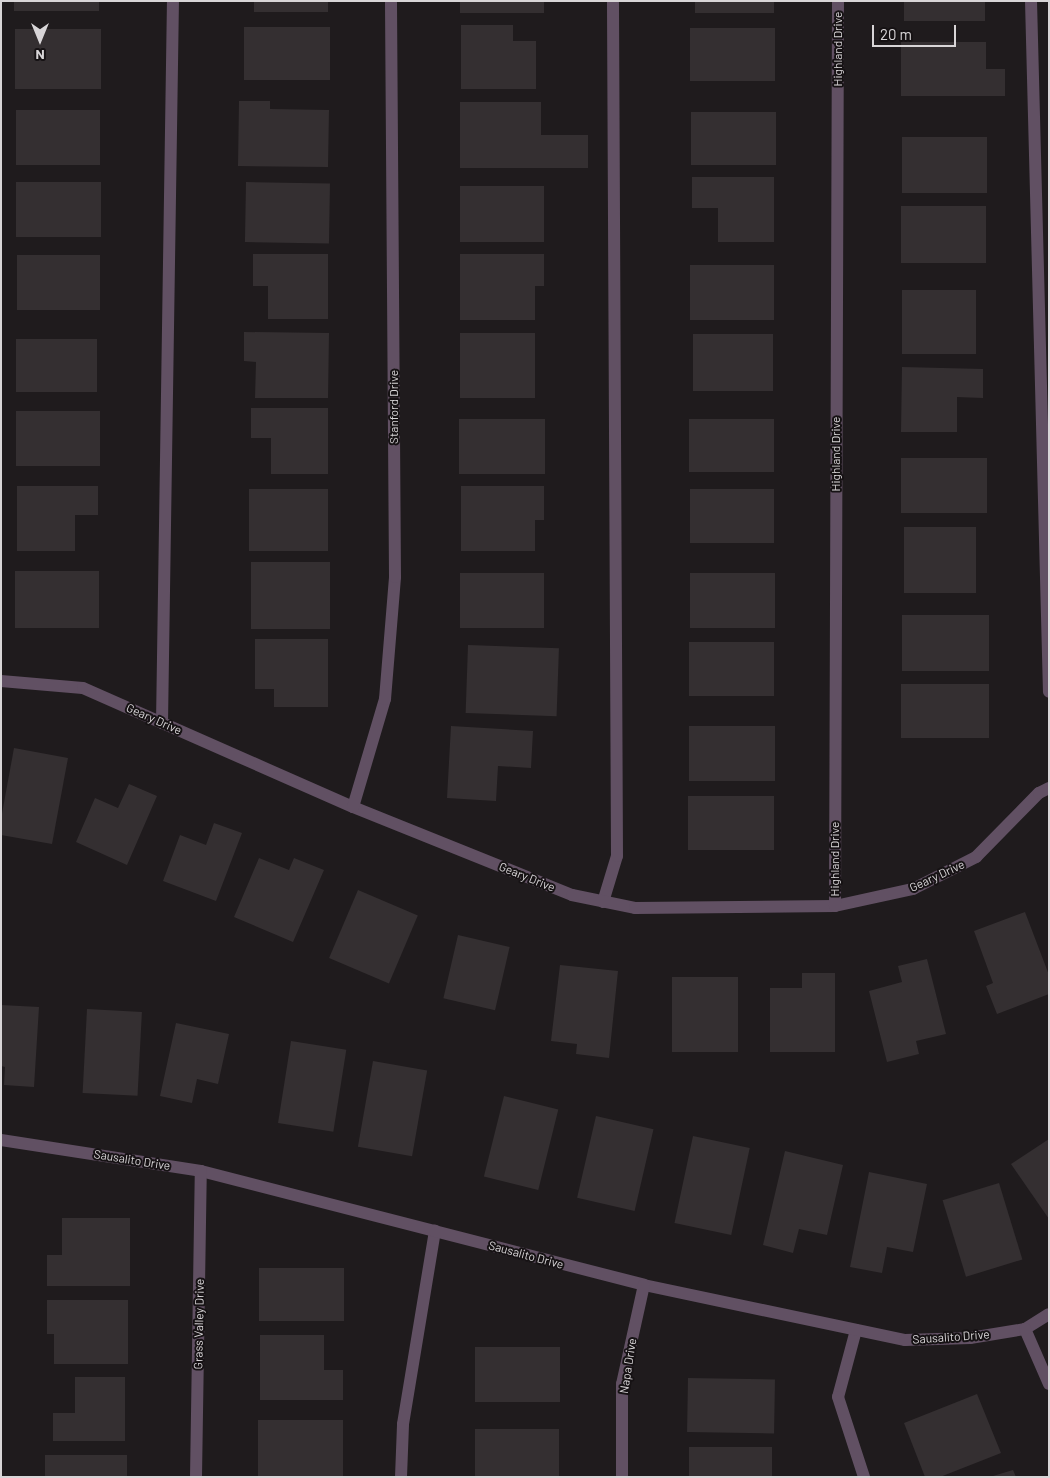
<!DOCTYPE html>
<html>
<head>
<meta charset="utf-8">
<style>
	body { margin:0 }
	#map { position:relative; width:1050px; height:1478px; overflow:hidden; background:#1f1b1d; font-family:Barlow,sans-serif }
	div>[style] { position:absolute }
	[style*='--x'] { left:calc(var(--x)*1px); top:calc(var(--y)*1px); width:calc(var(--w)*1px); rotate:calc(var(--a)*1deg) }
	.building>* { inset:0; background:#342f31; transform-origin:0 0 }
	.service>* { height:12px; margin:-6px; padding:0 6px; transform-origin:6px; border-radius:6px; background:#615063 }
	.minor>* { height:12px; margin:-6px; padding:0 6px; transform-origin:6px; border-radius:6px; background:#615063 }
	span { translate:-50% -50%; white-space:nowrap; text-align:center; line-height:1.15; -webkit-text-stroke:4px #161214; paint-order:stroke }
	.street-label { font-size:12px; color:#d8d5d7 }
	.frame { position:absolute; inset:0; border:2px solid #d8d5d7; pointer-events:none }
	.north { position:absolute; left:15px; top:15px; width:50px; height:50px; -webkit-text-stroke:4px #161214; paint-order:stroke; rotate:180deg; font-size:14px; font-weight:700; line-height:20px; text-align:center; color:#d8d5d7 }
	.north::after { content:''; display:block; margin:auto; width:18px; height:22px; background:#d8d5d7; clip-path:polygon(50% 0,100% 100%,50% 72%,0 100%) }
	.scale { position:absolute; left:872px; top:25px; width:84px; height:22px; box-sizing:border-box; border:2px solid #d8d5d7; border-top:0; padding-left:6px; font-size:15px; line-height:18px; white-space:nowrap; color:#d8d5d7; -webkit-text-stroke:4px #161214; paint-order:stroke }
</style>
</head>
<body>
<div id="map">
	<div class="building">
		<i style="left:14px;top:1px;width:85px;height:10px"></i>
		<i style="left:254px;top:1px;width:74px;height:11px"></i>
		<i style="left:460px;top:1px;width:84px;height:12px"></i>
		<i style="left:695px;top:1px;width:79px;height:12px"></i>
		<i style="left:904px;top:1px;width:81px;height:20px"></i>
		<i style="clip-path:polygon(461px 25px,513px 25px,513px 41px,536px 41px,536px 89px,461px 89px)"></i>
		<i style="left:244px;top:27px;width:86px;height:53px"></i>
		<i style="left:690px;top:28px;width:85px;height:53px"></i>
		<i style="left:15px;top:29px;width:86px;height:60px"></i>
		<i style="clip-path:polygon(901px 42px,986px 42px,986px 69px,1005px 69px,1005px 96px,901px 96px)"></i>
		<i style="clip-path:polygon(239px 101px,270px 101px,270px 109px,329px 110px,328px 167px,238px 166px)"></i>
		<i style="clip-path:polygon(460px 102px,541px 102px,541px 135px,588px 135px,588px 168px,460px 168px)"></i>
		<i style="left:16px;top:110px;width:84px;height:55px"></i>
		<i style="left:691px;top:112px;width:85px;height:53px"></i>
		<i style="left:902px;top:137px;width:85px;height:56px"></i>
		<i style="clip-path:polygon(692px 177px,774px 177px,774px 242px,718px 242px,718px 208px,692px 208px)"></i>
		<i style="left:16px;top:182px;width:85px;height:55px"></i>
		<i style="left:246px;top:182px;width:84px;height:60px;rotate:1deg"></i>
		<i style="left:460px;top:186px;width:84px;height:56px"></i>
		<i style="left:901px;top:206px;width:85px;height:57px"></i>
		<i style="clip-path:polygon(253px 254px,328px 254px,328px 319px,268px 319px,268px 286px,253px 286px)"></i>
		<i style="clip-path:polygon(460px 254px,544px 254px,544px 286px,535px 286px,535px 320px,460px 320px)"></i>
		<i style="left:17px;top:255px;width:83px;height:55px"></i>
		<i style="left:690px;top:265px;width:84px;height:55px"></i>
		<i style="left:902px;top:290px;width:74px;height:64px"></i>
		<i style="clip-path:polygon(244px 332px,329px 333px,328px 398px,255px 398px,256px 362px,244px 361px)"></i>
		<i style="left:460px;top:333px;width:75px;height:65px"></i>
		<i style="left:693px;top:334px;width:80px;height:57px"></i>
		<i style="left:16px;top:339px;width:81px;height:53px"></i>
		<i style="clip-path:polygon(902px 367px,983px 369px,983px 398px,957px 397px,957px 432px,901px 432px)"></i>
		<i style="clip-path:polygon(251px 408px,328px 408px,328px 474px,271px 474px,271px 438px,251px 438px)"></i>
		<i style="left:16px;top:411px;width:84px;height:55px"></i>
		<i style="left:459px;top:419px;width:86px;height:55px"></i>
		<i style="left:689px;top:419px;width:85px;height:53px"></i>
		<i style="left:901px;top:458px;width:86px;height:55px"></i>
		<i style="clip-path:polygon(17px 486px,98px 486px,98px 515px,75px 515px,75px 551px,17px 551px)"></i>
		<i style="clip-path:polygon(461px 486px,544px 486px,544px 520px,535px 520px,535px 551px,461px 551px)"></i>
		<i style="left:249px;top:489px;width:79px;height:62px"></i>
		<i style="left:690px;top:489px;width:84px;height:54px"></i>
		<i style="left:904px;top:527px;width:72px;height:66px"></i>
		<i style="left:251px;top:562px;width:79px;height:67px"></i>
		<i style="left:15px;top:571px;width:84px;height:57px"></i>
		<i style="left:460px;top:573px;width:84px;height:55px"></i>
		<i style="left:690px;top:573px;width:85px;height:55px"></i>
		<i style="left:902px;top:615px;width:87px;height:56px"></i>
		<i style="clip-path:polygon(255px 639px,328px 639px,328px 707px,274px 707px,274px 689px,255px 689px)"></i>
		<i style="left:689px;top:642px;width:85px;height:54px"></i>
		<i style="left:468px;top:645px;width:91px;height:68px;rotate:2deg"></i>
		<i style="left:901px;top:684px;width:88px;height:54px"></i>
		<i style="clip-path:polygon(451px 726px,533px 731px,531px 768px,498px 766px,496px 801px,447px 798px)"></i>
		<i style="left:689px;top:726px;width:86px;height:55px"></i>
		<i style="clip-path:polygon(14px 748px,68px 758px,52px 844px,1px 835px,1px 819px)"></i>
		<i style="clip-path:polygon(129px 784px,157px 796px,127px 865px,76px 842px,95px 798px,118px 808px)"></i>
		<i style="left:688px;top:796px;width:86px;height:54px"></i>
		<i style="clip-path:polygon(214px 823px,242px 833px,216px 901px,163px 881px,180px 835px,206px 845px)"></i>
		<i style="clip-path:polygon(259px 858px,289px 870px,294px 858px,324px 870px,293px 942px,234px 917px)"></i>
		<i style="left:358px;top:890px;width:65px;height:74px;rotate:23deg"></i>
		<i style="clip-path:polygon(1025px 912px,1049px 975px,1049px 994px,997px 1014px,986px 986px,993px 983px,974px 931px)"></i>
		<i style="left:458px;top:935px;width:53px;height:65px;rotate:13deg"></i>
		<i style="clip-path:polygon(927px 959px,946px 1034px,916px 1041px,919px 1054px,887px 1062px,869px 991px,902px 982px,898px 966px)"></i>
		<i style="clip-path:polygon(560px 965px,618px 971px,609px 1058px,576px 1054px,577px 1044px,551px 1041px)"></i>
		<i style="clip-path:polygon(802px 973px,835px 973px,835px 1052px,770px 1052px,770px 988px,802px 988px)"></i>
		<i style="left:672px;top:977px;width:66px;height:75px"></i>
		<i style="clip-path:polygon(1px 1005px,39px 1007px,34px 1087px,4px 1085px,5px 1067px,1px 1066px)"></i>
		<i style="left:87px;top:1009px;width:55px;height:84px;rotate:3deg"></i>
		<i style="clip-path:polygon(176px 1023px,229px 1034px,218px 1084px,197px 1079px,192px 1103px,160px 1096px)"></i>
		<i style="left:291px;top:1041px;width:56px;height:83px;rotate:9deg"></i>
		<i style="left:373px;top:1061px;width:55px;height:87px;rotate:10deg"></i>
		<i style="left:504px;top:1096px;width:56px;height:83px;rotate:14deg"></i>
		<i style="left:596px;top:1116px;width:59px;height:84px;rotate:13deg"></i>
		<i style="left:693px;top:1136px;width:58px;height:89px;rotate:12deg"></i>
		<i style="clip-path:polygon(1049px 1139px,1049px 1219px,1011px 1164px)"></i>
		<i style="clip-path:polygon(785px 1151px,843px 1165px,827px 1235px,799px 1229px,793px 1253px,763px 1245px)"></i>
		<i style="clip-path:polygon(869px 1172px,927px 1184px,913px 1252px,887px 1247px,882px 1273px,850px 1267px)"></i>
		<i style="left:999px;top:1183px;width:80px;height:59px;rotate:73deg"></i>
		<i style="clip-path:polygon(62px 1218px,130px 1218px,130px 1286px,47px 1286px,47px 1255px,62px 1255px)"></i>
		<i style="left:259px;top:1268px;width:85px;height:53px"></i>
		<i style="clip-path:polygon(47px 1300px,128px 1300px,128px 1364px,54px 1364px,54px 1334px,47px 1334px)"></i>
		<i style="clip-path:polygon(260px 1335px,324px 1335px,324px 1370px,343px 1370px,343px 1400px,260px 1400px)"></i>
		<i style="left:475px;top:1347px;width:85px;height:55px"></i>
		<i style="clip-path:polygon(75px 1377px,125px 1377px,125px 1441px,53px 1441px,53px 1413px,75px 1413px)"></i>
		<i style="left:688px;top:1378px;width:87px;height:54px;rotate:1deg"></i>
		<i style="clip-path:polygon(977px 1394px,1001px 1453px,940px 1477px,925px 1477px,904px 1423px)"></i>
		<i style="left:258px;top:1420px;width:85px;height:56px"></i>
		<i style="left:475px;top:1429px;width:84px;height:48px"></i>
		<i style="left:689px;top:1447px;width:83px;height:30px"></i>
		<i style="left:45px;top:1455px;width:82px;height:22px"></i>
		<i style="clip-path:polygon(1013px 1470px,1016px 1477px,993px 1477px,993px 1476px)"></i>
	</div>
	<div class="service">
		<i style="--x:1031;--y:1;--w:691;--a:88.51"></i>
		<i style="--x:162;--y:723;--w:722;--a:-89.13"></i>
		<i style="--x:603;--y:902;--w:48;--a:-73.1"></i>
		<i style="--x:617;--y:856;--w:855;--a:-90.27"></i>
		<i style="--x:856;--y:1330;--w:69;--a:105"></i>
		<i style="--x:838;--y:1397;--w:84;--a:72"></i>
		<i style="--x:401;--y:1477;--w:53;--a:-87.8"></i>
		<i style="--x:403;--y:1424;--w:196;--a:-80.6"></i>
	</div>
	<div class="minor">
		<i style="--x:1;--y:681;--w:82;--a:4.9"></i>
		<i style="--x:83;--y:688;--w:295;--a:23.8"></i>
		<i style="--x:353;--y:807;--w:236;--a:21.9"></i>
		<i style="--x:572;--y:895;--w:64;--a:11.7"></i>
		<i style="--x:635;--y:908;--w:200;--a:-0.6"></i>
		<i style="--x:835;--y:906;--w:80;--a:-12.3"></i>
		<i style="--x:913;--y:889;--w:71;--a:-26.9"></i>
		<i style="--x:976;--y:857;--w:90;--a:-45.5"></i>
		<i style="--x:1039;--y:793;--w:11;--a:-27"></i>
		<i style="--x:353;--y:807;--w:113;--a:-73.5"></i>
		<i style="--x:385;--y:699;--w:122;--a:-85.3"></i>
		<i style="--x:395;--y:577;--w:576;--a:-90.4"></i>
		<i style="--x:835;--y:906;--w:905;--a:-89.81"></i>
		<i style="--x:1;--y:1140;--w:202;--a:8.8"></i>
		<i style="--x:201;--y:1171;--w:457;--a:14.4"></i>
		<i style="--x:644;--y:1285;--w:267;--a:11.9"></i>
		<i style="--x:905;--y:1340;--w:65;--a:-1.8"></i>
		<i style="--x:970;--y:1338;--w:56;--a:-9.3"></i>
		<i style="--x:1025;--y:1329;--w:28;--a:-32"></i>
		<i style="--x:1025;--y:1329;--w:60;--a:66.4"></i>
		<i style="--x:196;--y:1477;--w:306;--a:-89.1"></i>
		<i style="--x:622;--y:1477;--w:93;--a:-90"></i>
		<i style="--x:622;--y:1384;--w:101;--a:-77.5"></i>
	</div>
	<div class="street-label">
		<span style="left:838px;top:49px;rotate:-90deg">Highland Drive</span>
		<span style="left:394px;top:407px;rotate:-90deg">Stanford Drive</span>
		<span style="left:836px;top:454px;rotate:-90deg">Highland Drive</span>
		<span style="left:154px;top:719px;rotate:24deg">Geary Drive</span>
		<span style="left:835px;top:859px;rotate:-90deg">Highland Drive</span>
		<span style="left:937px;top:876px;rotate:-25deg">Geary Drive</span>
		<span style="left:527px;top:877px;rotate:22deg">Geary Drive</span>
		<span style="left:132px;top:1160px;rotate:9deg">Sausalito Drive</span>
		<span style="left:526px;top:1255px;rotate:15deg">Sausalito Drive</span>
		<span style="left:199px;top:1324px;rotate:-89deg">Grass Valley Drive</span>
		<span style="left:951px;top:1337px;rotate:-4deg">Sausalito Drive</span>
		<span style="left:628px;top:1366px;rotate:-81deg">Napa Drive</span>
	</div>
	<div class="frame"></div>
	<div class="north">N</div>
	<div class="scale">20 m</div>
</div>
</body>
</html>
